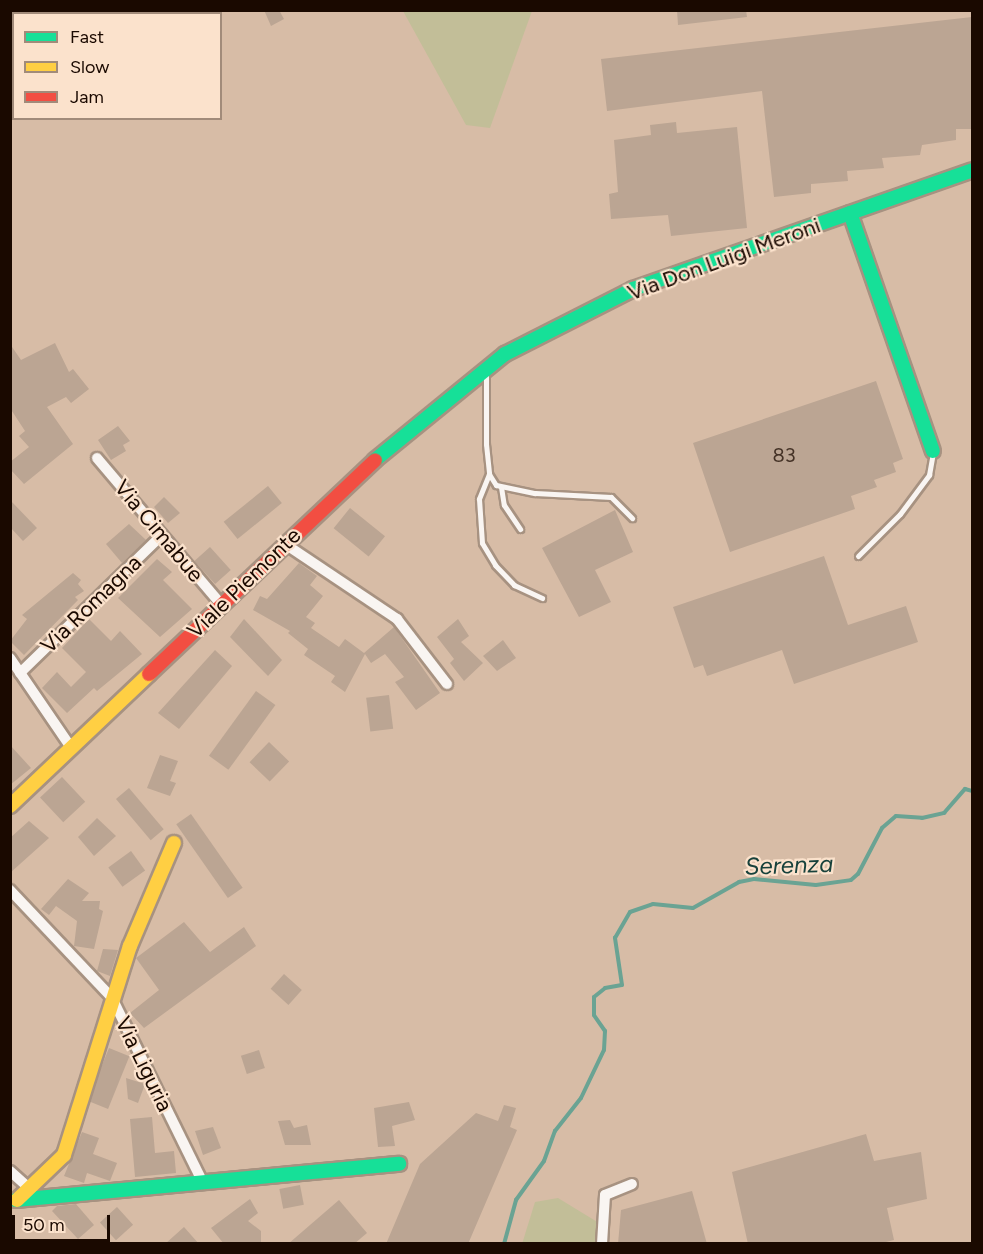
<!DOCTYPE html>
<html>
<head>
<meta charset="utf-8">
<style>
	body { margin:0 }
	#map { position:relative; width:983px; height:1254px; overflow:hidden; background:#d7bca6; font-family:Figtree,sans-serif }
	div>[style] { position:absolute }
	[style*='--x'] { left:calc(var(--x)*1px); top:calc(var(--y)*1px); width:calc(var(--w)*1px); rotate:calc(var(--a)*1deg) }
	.green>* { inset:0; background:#c2be98 }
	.stream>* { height:4px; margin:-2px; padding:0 2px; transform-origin:2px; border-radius:2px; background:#6aa393 }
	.building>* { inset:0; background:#bba593; transform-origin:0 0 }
	.roads { filter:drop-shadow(2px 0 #a79281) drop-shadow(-2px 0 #a79281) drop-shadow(0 2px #a79281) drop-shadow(0 -2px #a79281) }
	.lane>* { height:5px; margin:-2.5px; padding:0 2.5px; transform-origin:2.5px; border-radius:2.5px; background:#f9f5f2 }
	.street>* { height:10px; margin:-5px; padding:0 5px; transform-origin:5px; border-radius:5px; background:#f9f5f2 }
	.fast>* { height:14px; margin:-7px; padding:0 7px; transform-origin:7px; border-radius:7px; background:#16e098 }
	.slow>* { height:14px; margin:-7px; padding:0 7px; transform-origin:7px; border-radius:7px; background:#ffcf43 }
	.jam>* { height:14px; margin:-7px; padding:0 7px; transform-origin:7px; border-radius:7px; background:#f24e42 }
	span { translate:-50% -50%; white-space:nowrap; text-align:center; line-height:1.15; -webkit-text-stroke:4.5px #fbe2cc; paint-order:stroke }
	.number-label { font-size:20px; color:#443226 }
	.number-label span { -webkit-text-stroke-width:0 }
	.street-label { font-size:22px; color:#1a0900 }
	.water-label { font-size:24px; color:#17413b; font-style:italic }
	.frame { position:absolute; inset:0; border:12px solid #1a0900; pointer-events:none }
	.legend { position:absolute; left:12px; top:12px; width:210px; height:108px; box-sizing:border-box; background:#fbe2cc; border:2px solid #a18b7a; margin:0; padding:8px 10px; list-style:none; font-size:18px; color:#1a0900 }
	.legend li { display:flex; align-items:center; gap:12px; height:30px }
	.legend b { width:30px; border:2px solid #a18b7a }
	.scale { position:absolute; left:12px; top:1215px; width:98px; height:27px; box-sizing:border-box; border:3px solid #1a0900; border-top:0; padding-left:8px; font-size:18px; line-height:21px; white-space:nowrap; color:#1a0900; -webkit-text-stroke:4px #fbe2cc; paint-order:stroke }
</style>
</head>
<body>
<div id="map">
	<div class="green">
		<i style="clip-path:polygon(403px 11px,532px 11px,490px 128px,466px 125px)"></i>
		<i style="clip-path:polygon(558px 1198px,599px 1223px,598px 1243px,522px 1244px,535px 1202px)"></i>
	</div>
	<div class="stream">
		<i style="--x:504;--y:1244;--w:46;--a:-74.7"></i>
		<i style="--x:516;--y:1200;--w:48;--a:-54.3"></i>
		<i style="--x:544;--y:1161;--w:32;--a:-70"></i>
		<i style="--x:555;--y:1131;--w:42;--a:-51.8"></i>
		<i style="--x:581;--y:1098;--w:53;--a:-64.4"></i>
		<i style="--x:604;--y:1050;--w:19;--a:-87"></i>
		<i style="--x:605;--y:1031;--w:19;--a:-125"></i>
		<i style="--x:594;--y:1015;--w:18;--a:-90"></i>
		<i style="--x:594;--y:997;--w:14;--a:-39"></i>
		<i style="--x:605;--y:988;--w:17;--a:-10"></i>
		<i style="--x:622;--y:985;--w:48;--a:-98.5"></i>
		<i style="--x:615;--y:938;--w:30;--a:-60"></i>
		<i style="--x:630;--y:912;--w:24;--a:-19"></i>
		<i style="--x:653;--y:904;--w:40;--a:5.7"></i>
		<i style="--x:693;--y:908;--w:53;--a:-29.5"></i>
		<i style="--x:739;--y:882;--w:15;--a:-11"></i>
		<i style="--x:754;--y:879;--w:62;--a:5.5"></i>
		<i style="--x:816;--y:885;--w:35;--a:-8"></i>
		<i style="--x:851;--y:880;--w:9;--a:-41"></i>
		<i style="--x:858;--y:874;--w:52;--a:-62.4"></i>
		<i style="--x:882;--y:828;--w:18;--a:-41"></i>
		<i style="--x:896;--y:816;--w:26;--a:4"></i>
		<i style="--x:922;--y:818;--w:23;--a:-13"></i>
		<i style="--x:944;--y:813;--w:32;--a:-49"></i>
		<i style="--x:965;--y:789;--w:7;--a:16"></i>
	</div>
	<div class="building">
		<i style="clip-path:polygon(264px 10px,279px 10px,284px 19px,271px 26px)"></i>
		<i style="clip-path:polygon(677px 10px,746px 10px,747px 17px,678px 25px)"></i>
		<i style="clip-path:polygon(972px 17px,972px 129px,956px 129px,956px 140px,922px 145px,920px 155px,882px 158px,884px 168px,847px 171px,848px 181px,811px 184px,811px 193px,774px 197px,762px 91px,607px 111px,601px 59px)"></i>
		<i style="clip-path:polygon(676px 122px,677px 133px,737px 127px,747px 228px,671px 236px,668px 215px,611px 219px,609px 194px,618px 192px,614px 140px,651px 135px,650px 125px)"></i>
		<i style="clip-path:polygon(55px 343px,69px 372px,73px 369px,89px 389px,71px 403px,66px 397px,47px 407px,73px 444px,24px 484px,10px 469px,10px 462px,29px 447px,19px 436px,25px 431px,10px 408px,10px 344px,21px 360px)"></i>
		<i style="clip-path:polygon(876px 381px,903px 459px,893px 463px,896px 472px,874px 480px,877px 487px,851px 496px,855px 509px,730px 552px,693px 443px)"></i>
		<i style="clip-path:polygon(118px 426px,130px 441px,123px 445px,126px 451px,111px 460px,98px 440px)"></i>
		<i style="left:268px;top:486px;width:22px;height:57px;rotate:51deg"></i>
		<i style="clip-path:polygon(164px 497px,180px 513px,168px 523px,154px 507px)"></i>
		<i style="clip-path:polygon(10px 500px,37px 528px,23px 541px,10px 527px)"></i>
		<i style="left:350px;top:508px;width:45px;height:26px;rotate:39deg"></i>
		<i style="clip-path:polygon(615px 510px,633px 552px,595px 570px,611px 602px,579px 617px,542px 548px)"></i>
		<i style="clip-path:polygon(129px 524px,146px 540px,122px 563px,106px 544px)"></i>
		<i style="left:210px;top:547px;width:31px;height:21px;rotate:48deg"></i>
		<i style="clip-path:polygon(824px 556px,848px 625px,906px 606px,918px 642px,794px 684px,782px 650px,707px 676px,703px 665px,694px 668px,673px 607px)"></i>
		<i style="clip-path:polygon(157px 559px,172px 572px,163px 580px,192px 609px,160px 637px,118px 598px)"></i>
		<i style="clip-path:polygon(299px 563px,317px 576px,310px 585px,323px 596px,306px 617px,315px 623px,311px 628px,339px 647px,345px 639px,364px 653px,394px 627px,440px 693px,416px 710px,395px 682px,404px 677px,385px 654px,371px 663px,365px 654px,345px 692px,331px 682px,335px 676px,304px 655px,308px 649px,288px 633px,290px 631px,253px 610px,260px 596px,267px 599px)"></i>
		<i style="clip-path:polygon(73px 573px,81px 580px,78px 584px,84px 591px,75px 597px,78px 600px,24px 655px,10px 641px,27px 619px,22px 615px)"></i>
		<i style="clip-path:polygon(89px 619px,111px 641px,120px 631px,142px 654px,97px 691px,94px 688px,67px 713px,42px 688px,57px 672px,71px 687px,86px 672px,62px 648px)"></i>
		<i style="clip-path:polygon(244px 619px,282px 660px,268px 676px,230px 637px)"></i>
		<i style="clip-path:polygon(458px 619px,469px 636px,461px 642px,483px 663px,464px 681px,450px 663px,454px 659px,437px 637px)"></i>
		<i style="clip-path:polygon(503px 640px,516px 658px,497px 671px,483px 656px)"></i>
		<i style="clip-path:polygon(215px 650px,232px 666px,179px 729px,158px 713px)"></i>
		<i style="left:256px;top:691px;width:24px;height:80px;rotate:36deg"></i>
		<i style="left:389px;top:695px;width:34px;height:23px;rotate:83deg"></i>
		<i style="left:269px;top:742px;width:28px;height:28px;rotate:44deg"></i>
		<i style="clip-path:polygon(10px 745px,31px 768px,10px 785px)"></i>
		<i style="clip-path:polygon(160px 755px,178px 761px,170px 781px,176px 783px,170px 796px,147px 788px)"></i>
		<i style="left:62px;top:777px;width:34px;height:30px;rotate:47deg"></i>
		<i style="left:129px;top:788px;width:54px;height:17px;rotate:50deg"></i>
		<i style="left:191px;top:814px;width:90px;height:18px;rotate:55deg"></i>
		<i style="clip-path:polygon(97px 818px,116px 836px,94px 856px,78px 837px)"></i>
		<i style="clip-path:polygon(29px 821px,49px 838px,10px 873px,10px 838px)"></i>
		<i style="left:131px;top:851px;width:24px;height:28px;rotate:54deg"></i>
		<i style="clip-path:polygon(68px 879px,89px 893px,82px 901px,100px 901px,99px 909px,103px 911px,94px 949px,74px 946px,77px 921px,56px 906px,49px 915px,41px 909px)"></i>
		<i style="clip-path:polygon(184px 922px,210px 952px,244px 927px,256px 946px,144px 1028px,130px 1013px,159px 990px,136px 958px)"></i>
		<i style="clip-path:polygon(103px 949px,118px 950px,110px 976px,97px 971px)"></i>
		<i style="left:284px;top:974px;width:24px;height:20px;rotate:42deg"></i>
		<i style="left:109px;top:1048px;width:22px;height:57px;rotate:22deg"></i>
		<i style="left:259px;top:1050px;width:19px;height:19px;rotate:72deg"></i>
		<i style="clip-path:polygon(126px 1078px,145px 1084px,138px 1103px,128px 1099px)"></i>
		<i style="clip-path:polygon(409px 1102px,415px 1120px,392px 1126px,395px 1146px,378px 1147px,374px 1108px)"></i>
		<i style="clip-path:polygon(504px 1105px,516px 1108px,510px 1127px,517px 1130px,468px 1244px,386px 1244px,420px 1164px,476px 1113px,498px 1121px)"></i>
		<i style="clip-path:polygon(152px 1117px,155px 1153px,174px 1151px,176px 1173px,135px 1177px,130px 1119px)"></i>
		<i style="clip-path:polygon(290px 1120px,294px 1128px,307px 1125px,311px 1145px,285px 1145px,278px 1121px)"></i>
		<i style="clip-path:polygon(213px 1127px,221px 1148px,203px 1155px,195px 1131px)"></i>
		<i style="clip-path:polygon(82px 1132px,99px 1138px,93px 1154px,117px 1163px,110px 1181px,87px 1173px,84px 1183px,64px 1176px)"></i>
		<i style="clip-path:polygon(866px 1134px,874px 1161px,921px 1152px,927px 1199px,887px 1208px,894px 1240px,878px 1244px,748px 1244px,732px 1172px)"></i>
		<i style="left:300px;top:1185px;width:20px;height:21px;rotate:79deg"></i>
		<i style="clip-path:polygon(692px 1191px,707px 1244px,618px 1244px,621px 1210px)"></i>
		<i style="clip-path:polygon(250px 1199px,258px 1213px,248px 1221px,261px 1231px,261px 1244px,224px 1244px,211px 1228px)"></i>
		<i style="clip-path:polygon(339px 1200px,367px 1233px,354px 1244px,288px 1244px)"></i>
		<i style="clip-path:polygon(76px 1204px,94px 1225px,78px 1239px,52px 1211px,57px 1206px)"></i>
		<i style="left:117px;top:1207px;width:24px;height:23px;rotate:48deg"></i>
		<i style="clip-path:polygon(184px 1227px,199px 1244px,165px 1244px)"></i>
	</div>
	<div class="roads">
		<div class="lane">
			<i style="--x:486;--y:374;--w:70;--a:90"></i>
			<i style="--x:486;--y:444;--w:30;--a:84"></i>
			<i style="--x:489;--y:474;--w:13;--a:58"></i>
			<i style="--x:496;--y:485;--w:40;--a:12"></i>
			<i style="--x:535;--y:493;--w:76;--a:3"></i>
			<i style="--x:611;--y:497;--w:30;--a:45"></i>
			<i style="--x:489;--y:474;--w:27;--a:112"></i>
			<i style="--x:479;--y:499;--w:44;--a:86.1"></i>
			<i style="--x:482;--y:543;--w:26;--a:59"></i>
			<i style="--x:495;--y:565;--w:28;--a:46"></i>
			<i style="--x:514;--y:585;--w:31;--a:25"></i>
			<i style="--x:501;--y:487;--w:18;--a:81"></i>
			<i style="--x:504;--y:505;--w:29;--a:56"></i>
			<i style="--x:858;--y:556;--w:59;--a:-45"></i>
			<i style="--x:900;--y:514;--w:49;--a:-53.4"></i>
			<i style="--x:929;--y:475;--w:23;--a:-80"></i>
		</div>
		<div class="street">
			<i style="--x:97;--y:458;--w:192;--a:49.7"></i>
			<i style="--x:285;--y:544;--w:135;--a:33.8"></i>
			<i style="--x:397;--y:619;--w:82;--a:52.4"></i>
			<i style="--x:10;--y:658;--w:110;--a:55.7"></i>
			<i style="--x:20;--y:673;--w:198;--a:-44.2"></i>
			<i style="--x:10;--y:890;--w:149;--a:46.6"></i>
			<i style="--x:112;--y:998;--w:206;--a:63.8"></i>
			<i style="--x:10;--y:1171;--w:27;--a:42"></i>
			<i style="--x:602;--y:1244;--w:49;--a:-86.5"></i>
			<i style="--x:605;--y:1195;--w:29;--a:-22"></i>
		</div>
		<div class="fast">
			<i style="--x:850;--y:213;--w:252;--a:70.8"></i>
			<i style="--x:375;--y:460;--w:168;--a:-39.2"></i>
			<i style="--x:505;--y:354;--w:144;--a:-26.9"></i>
			<i style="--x:633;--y:289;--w:359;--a:-19.3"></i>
			<i style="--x:16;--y:1200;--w:385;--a:-5.4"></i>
		</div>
		<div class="slow">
			<i style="--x:10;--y:806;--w:192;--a:-43.5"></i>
			<i style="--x:17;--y:1200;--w:65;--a:-43.8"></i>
			<i style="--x:64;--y:1155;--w:219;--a:-72.5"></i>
			<i style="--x:130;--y:946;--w:112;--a:-66.9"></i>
		</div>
		<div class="jam">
			<i style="--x:149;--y:674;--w:311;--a:-43.4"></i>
		</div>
	</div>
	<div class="number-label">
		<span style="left:784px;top:455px">83</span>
	</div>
	<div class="street-label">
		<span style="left:724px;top:259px;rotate:-20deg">Via Don Luigi Meroni</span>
		<span style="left:159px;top:531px;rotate:50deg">Via Cimabue</span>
		<span style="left:244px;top:583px;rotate:-44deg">Viale Piemonte</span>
		<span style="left:91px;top:604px;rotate:-44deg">Via Romagna</span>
		<span style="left:144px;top:1064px;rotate:64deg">Via Liguria</span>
	</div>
	<div class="water-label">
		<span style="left:789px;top:865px;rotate:-2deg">Serenza</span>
	</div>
	<div class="frame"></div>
	<ul class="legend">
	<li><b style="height:8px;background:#16e098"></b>Fast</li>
	<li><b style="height:8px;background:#ffcf43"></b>Slow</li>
	<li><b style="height:8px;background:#f24e42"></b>Jam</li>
	</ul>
	<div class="scale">50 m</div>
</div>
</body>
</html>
